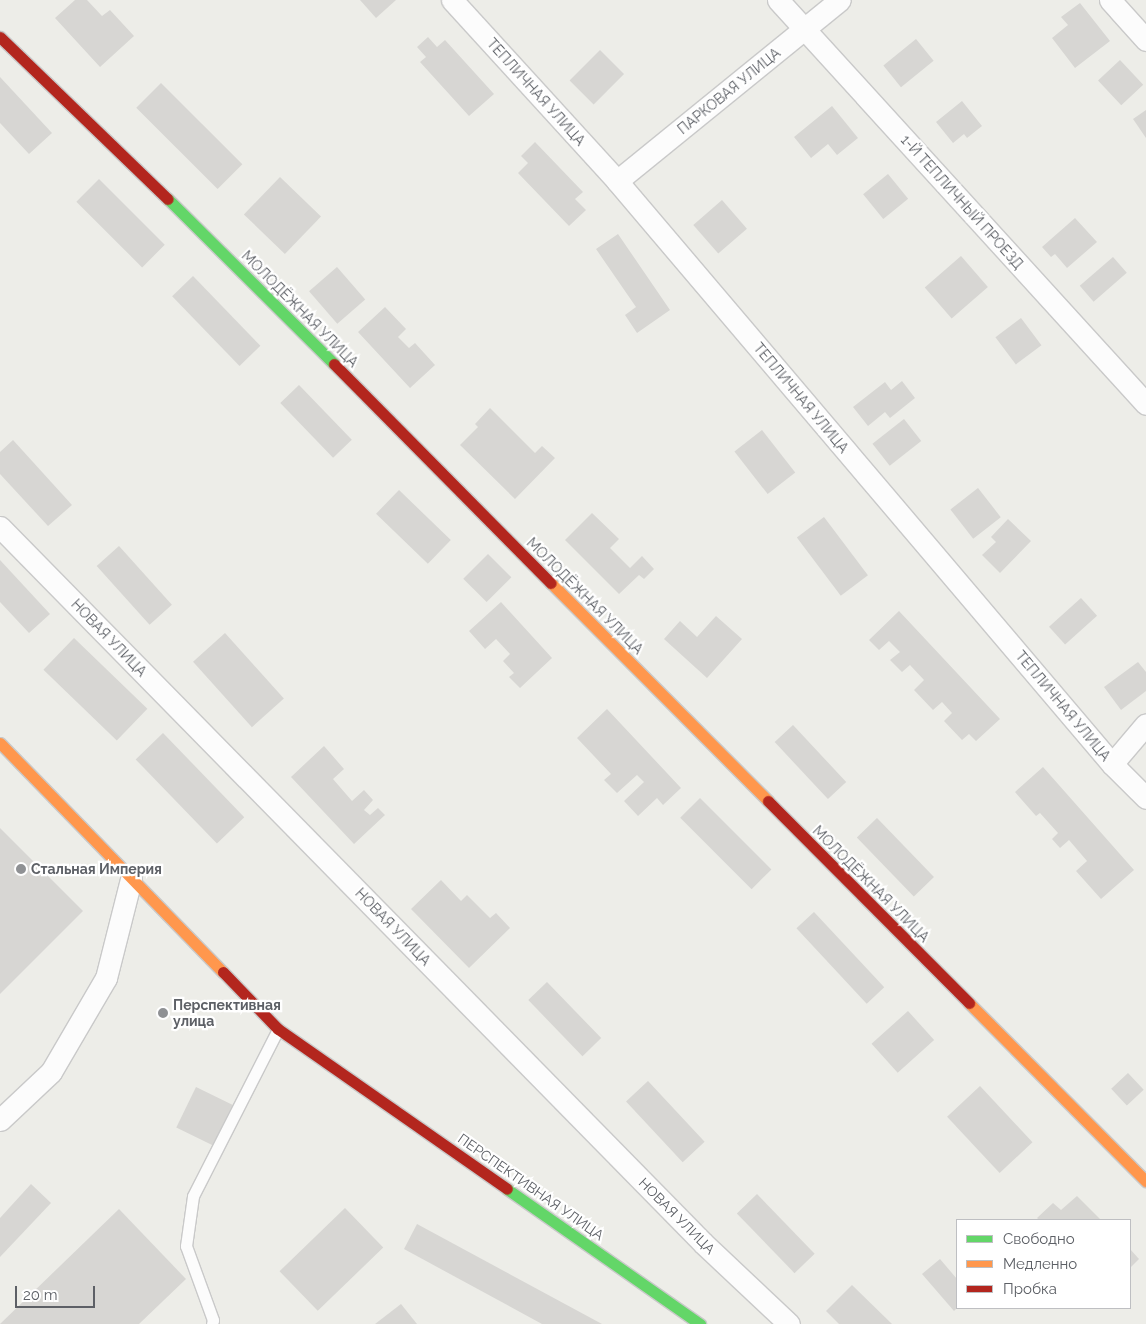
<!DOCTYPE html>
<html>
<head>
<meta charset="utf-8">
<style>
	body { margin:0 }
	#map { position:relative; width:1146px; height:1324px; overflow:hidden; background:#edede8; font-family:Raleway,sans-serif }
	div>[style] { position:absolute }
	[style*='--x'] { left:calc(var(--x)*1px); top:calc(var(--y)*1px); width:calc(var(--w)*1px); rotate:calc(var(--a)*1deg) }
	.building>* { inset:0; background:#d7d6d3; transform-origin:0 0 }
	.roads { filter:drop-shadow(1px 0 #c9c9c9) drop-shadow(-1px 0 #c9c9c9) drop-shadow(0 1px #c9c9c9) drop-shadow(0 -1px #c9c9c9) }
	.lane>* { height:11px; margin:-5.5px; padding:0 5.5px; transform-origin:5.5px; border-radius:5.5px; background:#fcfcfc }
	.street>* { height:21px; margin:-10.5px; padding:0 10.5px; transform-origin:10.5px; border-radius:10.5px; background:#fcfcfc }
	.fast>* { height:11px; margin:-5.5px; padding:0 5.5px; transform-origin:5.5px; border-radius:5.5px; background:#63d668 }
	.slow>* { height:11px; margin:-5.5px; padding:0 5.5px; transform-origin:5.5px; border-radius:5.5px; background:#ff974d }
	.jam>* { height:11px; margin:-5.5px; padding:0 5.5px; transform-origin:5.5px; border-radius:5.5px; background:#b3261e }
	.dots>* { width:14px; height:14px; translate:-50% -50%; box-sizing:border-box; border:2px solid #fff; border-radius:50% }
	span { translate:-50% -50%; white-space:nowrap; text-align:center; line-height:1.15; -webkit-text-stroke:4.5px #fff; paint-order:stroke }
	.street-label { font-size:14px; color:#5d6066 }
	.poi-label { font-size:14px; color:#5d6066; font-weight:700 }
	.left { translate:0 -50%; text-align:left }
	.legend { position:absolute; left:956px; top:1219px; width:175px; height:90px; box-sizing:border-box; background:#fff; border:1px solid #bebfc2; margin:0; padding:6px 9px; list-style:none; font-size:15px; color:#5d6066 }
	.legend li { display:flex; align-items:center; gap:10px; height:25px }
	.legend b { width:25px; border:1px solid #bebfc2 }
	.scale { position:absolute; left:15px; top:1286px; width:80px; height:22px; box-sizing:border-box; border:2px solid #5d6066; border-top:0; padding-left:6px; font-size:15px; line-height:18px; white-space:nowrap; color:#5d6066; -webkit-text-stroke:4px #fff; paint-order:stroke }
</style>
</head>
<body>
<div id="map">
	<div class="building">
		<i style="clip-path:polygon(75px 0,87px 0,102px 16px,110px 10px,134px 36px,100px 67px,55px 18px)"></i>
		<i style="clip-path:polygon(360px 0,396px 0,376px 18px)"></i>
		<i style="clip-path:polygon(1080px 3px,1110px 41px,1075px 68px,1052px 38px,1068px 25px,1061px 17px)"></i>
		<i style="clip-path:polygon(428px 37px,437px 47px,445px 40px,494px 94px,469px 116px,420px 62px,426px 57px,417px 47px)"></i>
		<i style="left:916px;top:39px;width:28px;height:42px;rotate:51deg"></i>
		<i style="left:600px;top:50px;width:34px;height:43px;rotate:45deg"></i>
		<i style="left:1120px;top:60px;width:34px;height:30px;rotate:47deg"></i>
		<i style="clip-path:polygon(0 77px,52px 133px,29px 154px,0 123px)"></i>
		<i style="left:161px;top:83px;width:115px;height:35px;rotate:45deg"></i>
		<i style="clip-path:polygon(962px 101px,982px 126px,967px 138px,964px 134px,953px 143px,936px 122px)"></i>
		<i style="clip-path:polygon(832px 106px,858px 138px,837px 155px,828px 144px,811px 158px,794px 137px)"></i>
		<i style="clip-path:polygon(1146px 110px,1146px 138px,1133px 119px)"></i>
		<i style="clip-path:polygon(535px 142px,583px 192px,575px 199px,586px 210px,569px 226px,518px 173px,528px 163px,521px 156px)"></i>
		<i style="left:888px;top:174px;width:32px;height:32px;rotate:51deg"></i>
		<i style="left:280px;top:177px;width:57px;height:52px;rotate:44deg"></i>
		<i style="left:99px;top:179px;width:93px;height:32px;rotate:45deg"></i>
		<i style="left:722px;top:200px;width:38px;height:38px;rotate:49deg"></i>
		<i style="clip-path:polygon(1075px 218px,1097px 242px,1067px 268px,1055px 254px,1051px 257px,1042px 247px)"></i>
		<i style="clip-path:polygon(618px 234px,670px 310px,637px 333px,625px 315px,636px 307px,596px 249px)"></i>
		<i style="left:961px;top:256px;width:41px;height:48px;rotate:49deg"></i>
		<i style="left:1113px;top:257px;width:21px;height:44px;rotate:49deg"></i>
		<i style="left:337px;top:267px;width:43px;height:37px;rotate:49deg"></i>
		<i style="left:193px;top:276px;width:97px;height:29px;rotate:46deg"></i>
		<i style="clip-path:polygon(385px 307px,406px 329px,398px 337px,409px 348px,415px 343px,435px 365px,410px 388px,358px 332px)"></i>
		<i style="left:1021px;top:318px;width:34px;height:32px;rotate:53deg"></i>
		<i style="clip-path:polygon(902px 381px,915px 398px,890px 418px,885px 412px,868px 426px,853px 407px,885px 382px,891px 390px)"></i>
		<i style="left:299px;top:385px;width:76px;height:26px;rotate:46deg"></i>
		<i style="clip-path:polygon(490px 408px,535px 453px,542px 446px,555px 458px,515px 499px,460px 445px,478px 427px,475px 424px)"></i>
		<i style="left:904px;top:419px;width:28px;height:40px;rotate:52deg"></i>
		<i style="left:762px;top:430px;width:54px;height:35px;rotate:52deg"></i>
		<i style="clip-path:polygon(13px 440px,72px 505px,48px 526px,0 474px,0 452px)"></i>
		<i style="left:978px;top:488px;width:37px;height:35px;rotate:52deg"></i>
		<i style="left:399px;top:490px;width:72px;height:33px;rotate:44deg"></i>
		<i style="clip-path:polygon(592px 513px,619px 539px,610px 548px,630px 568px,642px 556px,654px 569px,644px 579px,639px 575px,619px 594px,565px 540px)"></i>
		<i style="left:824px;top:517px;width:73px;height:34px;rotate:53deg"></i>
		<i style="clip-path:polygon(1008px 519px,1031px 541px,1000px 573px,982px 555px,996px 542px,991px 537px)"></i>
		<i style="left:119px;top:546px;width:79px;height:30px;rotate:48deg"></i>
		<i style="left:488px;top:554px;width:33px;height:35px;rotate:45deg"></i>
		<i style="clip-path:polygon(0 560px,50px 614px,29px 633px,0 602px)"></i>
		<i style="left:1081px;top:598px;width:24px;height:43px;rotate:48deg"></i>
		<i style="clip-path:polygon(501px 602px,552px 658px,520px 688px,509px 677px,514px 673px,503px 661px,510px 654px,496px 639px,485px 649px,469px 631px)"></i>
		<i style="clip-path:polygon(899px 611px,1000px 719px,976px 741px,969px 734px,962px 740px,944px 721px,952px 713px,942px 702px,933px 710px,914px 690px,924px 680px,910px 665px,902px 672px,890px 660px,900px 652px,889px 641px,879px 650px,869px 640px)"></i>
		<i style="clip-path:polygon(716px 616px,742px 639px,707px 678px,664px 639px,680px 621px,697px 637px)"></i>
		<i style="left:225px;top:633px;width:88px;height:43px;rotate:48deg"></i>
		<i style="left:74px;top:638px;width:102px;height:44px;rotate:44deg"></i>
		<i style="clip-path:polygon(1138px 662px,1146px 672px,1146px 691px,1121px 710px,1104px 687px)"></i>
		<i style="clip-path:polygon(607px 709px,681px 788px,663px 805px,657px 798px,638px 816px,624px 801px,644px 782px,637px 775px,617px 793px,604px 780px,611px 774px,577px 738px)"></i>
		<i style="left:793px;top:725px;width:78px;height:25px;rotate:47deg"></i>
		<i style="left:163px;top:733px;width:117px;height:38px;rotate:46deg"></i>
		<i style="clip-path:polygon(324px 746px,344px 769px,333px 779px,352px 801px,364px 790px,373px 800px,364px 810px,370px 815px,378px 808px,385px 815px,354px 844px,291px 777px)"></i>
		<i style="clip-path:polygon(1043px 767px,1134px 870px,1101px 899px,1076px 871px,1087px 861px,1069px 840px,1060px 848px,1052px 839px,1058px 833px,1040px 813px,1036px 816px,1015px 792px)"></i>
		<i style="left:700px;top:798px;width:101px;height:28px;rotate:45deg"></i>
		<i style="left:877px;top:818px;width:82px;height:28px;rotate:46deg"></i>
		<i style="clip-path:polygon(0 828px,83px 911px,0 994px)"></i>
		<i style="clip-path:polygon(441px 880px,461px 901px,467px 895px,490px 918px,496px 913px,510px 928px,469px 968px,411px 909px)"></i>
		<i style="left:814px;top:912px;width:103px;height:24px;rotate:47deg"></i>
		<i style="left:547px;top:982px;width:78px;height:26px;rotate:46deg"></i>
		<i style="left:908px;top:1011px;width:39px;height:49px;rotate:48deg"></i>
		<i style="left:1128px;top:1073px;width:23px;height:23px;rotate:47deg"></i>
		<i style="left:648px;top:1081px;width:83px;height:30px;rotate:47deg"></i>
		<i style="left:980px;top:1086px;width:77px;height:45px;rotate:47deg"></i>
		<i style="left:196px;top:1087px;width:41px;height:45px;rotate:26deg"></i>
		<i style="clip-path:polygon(31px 1184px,51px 1203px,0 1257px,0 1218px)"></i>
		<i style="left:757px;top:1194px;width:83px;height:28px;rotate:46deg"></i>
		<i style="clip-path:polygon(1077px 1196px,1101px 1220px,1039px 1220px,1037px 1218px,1053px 1203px,1061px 1210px)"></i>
		<i style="left:345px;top:1208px;width:55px;height:91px;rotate:46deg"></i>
		<i style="clip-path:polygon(119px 1209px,186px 1279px,139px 1324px,0 1324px)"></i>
		<i style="clip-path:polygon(417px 1224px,602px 1324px,542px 1324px,404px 1249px)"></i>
		<i style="clip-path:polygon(1130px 1249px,1139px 1259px,1130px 1268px)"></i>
		<i style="clip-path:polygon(940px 1259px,957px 1279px,957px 1308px,954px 1311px,922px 1274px)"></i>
		<i style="clip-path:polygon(852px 1285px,892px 1324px,839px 1324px,826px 1311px)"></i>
		<i style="clip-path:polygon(401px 1304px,417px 1324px,375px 1324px)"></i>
	</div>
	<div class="roads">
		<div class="lane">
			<i style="--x:212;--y:1324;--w:4;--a:-76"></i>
			<i style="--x:213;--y:1320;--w:79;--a:-110"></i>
			<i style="--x:186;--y:1246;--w:50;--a:-82"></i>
			<i style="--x:193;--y:1196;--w:187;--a:-63"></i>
		</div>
		<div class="street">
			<i style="--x:452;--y:0;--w:245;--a:47.6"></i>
			<i style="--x:617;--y:181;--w:765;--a:49.67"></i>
			<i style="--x:1112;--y:764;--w:48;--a:45"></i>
			<i style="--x:778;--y:0;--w:546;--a:47.67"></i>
			<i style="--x:1110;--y:0;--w:54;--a:48"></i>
			<i style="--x:617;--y:181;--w:287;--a:-39.1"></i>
			<i style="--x:0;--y:527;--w:1003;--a:45.52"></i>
			<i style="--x:703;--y:1243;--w:118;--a:43.3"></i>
			<i style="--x:1112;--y:764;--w:52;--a:-49.6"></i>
			<i style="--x:0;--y:1120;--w:70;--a:-43.3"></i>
			<i style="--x:51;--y:1072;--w:109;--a:-59.7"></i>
			<i style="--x:106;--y:978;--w:102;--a:-75.8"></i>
		</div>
		<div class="fast">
			<i style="--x:168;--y:199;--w:234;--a:44.8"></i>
			<i style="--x:507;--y:1189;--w:236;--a:35"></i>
		</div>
		<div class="slow">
			<i style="--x:551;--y:583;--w:308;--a:45.1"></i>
			<i style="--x:0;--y:743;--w:320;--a:45.8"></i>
			<i style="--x:969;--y:1003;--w:251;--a:45.2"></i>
		</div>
		<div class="jam">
			<i style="--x:0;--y:37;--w:233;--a:44"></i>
			<i style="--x:334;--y:364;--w:308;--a:45.3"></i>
			<i style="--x:768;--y:801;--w:285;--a:45.1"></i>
			<i style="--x:223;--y:972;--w:79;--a:46"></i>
			<i style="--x:278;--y:1029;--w:279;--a:34.9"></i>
		</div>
	</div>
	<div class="dots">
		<i style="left:21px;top:869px;background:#8f9194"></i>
		<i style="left:163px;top:1013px;background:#8f9194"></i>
	</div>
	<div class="street-label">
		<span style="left:729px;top:91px;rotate:-39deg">ПАРКОВАЯ УЛИЦА</span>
		<span style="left:536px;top:92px;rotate:48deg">ТЕПЛИЧНАЯ УЛИЦА</span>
		<span style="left:962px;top:202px;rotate:48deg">1-Й ТЕПЛИЧНЫЙ ПРОЕЗД</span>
		<span style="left:300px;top:309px;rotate:45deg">МОЛОДЁЖНАЯ УЛИЦА</span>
		<span style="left:801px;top:398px;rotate:50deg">ТЕПЛИЧНАЯ УЛИЦА</span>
		<span style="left:585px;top:596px;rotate:45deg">МОЛОДЁЖНАЯ УЛИЦА</span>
		<span style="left:109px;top:638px;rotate:46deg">НОВАЯ УЛИЦА</span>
		<span style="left:1063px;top:706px;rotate:50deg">ТЕПЛИЧНАЯ УЛИЦА</span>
		<span style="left:871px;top:884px;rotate:45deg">МОЛОДЁЖНАЯ УЛИЦА</span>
		<span style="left:393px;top:927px;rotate:46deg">НОВАЯ УЛИЦА</span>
		<span style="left:531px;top:1187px;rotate:35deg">ПЕРСПЕКТИВНАЯ УЛИЦА</span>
		<span style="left:677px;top:1216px;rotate:45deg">НОВАЯ УЛИЦА</span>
	</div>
	<div class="poi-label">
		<span class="left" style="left:31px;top:869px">Стальная Империя</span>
		<span class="left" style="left:173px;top:1013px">Перспективная<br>улица</span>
	</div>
	<ul class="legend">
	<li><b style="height:6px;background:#63d668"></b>Свободно</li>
	<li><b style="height:6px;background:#ff974d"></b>Медленно</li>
	<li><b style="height:6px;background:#b3261e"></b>Пробка</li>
	</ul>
	<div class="scale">20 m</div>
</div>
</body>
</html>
